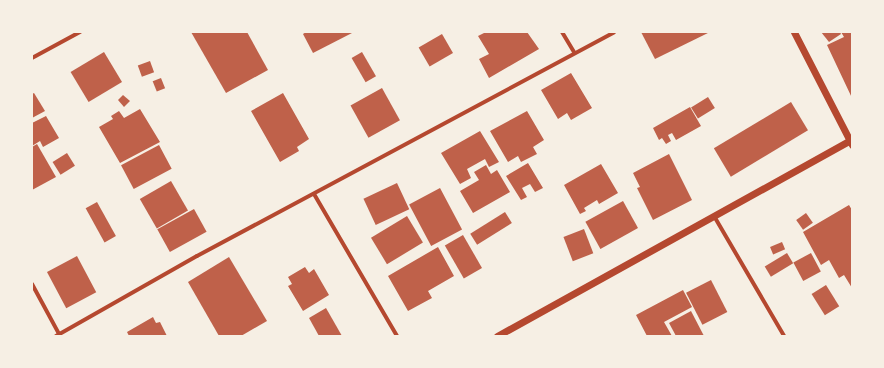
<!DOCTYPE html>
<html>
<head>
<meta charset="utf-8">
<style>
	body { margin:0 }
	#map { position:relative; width:884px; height:368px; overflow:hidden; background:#f6efe4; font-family:"Times New Roman",serif }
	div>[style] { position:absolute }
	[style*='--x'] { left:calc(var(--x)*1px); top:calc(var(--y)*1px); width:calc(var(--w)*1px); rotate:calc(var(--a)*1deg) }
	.building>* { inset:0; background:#bf614a; transform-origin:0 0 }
	.minor>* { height:4px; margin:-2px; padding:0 2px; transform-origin:2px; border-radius:2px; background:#b5482f }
	.tertiary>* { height:7px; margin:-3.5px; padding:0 3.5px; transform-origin:3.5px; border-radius:3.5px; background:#b5482f }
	span { translate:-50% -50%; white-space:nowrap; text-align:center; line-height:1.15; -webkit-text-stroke:3.5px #f6efe4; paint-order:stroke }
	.frame { position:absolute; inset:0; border:33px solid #f6efe4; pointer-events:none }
</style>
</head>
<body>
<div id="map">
	<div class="building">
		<i style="clip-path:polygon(191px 32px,247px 32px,268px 70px,226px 93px)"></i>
		<i style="clip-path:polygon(306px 32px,351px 32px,352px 33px,313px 53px,303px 34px)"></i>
		<i style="clip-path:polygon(486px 32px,527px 32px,539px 49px,489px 78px,479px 59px,489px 54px,478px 36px)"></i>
		<i style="clip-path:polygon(641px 32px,710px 32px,655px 59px)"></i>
		<i style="clip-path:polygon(821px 32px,840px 32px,841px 34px,829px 42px)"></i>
		<i style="clip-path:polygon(841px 32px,852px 32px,852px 98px,827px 45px,844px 37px)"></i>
		<i style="left:442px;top:34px;width:22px;height:27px;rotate:60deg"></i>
		<i style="left:104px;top:52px;width:35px;height:39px;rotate:59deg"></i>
		<i style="left:362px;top:52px;width:28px;height:12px;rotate:60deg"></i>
		<i style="left:150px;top:61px;width:12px;height:13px;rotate:70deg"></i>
		<i style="clip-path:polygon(571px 73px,592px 108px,571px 120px,567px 113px,558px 119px,541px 90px)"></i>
		<i style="left:161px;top:78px;width:11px;height:9px;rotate:68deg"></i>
		<i style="left:382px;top:88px;width:37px;height:36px;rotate:61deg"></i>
		<i style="clip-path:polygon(34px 93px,45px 111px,32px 118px,32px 94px)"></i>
		<i style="clip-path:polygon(283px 93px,309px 139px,297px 147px,299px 151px,280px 162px,251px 111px)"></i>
		<i style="clip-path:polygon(123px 95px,130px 101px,124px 107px,118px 100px)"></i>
		<i style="left:708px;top:97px;width:13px;height:20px;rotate:58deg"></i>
		<i style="left:791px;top:102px;width:33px;height:90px;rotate:59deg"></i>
		<i style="clip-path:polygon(690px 107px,701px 126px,676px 140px,672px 133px,668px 135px,671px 141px,666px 144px,662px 138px,659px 140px,653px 128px)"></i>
		<i style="clip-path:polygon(140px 109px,160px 142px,120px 163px,99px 127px,113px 119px,111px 116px,119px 111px,124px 118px)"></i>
		<i style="clip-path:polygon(527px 111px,544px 140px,533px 147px,537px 154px,521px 162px,518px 156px,508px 162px,490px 131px)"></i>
		<i style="clip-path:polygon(46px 116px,59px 138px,43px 147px,40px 141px,32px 146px,32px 123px)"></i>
		<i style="clip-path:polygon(480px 131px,499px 162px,489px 167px,485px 159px,467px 169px,471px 178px,460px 184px,441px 153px)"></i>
		<i style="clip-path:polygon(37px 144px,56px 177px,32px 190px,32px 147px)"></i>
		<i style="left:159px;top:145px;width:27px;height:43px;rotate:62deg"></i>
		<i style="left:67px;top:153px;width:15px;height:17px;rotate:58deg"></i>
		<i style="clip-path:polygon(669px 154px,692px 200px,653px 220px,637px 188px,640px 187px,633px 173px)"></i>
		<i style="clip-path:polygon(528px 163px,543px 188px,535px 192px,530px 184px,522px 188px,527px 197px,521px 200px,506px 176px)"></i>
		<i style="clip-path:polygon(601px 164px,618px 193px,599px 204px,597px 200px,584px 208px,586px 211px,580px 214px,564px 185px)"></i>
		<i style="clip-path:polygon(486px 165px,491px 174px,497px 170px,510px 192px,473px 213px,460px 191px,479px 180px,474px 172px)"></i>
		<i style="left:171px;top:181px;width:34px;height:36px;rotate:60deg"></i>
		<i style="left:397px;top:183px;width:29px;height:37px;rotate:65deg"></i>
		<i style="left:440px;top:188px;width:47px;height:35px;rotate:62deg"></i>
		<i style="left:623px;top:201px;width:31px;height:43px;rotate:61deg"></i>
		<i style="left:97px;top:202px;width:39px;height:13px;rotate:61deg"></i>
		<i style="clip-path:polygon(849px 205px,852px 210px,852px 288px,844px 275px,839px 278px,829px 260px,821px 265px,803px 232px)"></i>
		<i style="left:194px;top:209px;width:26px;height:42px;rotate:61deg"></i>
		<i style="left:505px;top:212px;width:13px;height:41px;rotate:58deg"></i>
		<i style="left:806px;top:213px;width:12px;height:12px;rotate:55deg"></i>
		<i style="left:407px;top:216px;width:31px;height:42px;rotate:59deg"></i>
		<i style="left:584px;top:229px;width:26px;height:22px;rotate:69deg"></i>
		<i style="left:463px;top:235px;width:38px;height:21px;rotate:60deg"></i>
		<i style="left:782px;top:242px;width:8px;height:13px;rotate:67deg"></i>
		<i style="clip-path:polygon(438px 247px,454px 276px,428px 291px,432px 298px,408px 311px,388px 276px)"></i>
		<i style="left:787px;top:253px;width:12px;height:26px;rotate:59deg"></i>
		<i style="left:811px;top:253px;width:21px;height:20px;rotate:62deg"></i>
		<i style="left:77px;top:256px;width:41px;height:34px;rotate:62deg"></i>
		<i style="clip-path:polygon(229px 257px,267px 321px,241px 336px,219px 336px,188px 282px)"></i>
		<i style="clip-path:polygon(305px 267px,309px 273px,314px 269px,329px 295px,303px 311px,288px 286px,292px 284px,288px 277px)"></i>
		<i style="left:711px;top:280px;width:36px;height:28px;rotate:63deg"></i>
		<i style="left:826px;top:285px;width:25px;height:17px;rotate:58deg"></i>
		<i style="clip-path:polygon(683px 290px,692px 307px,664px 322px,672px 336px,647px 336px,636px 315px)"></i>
		<i style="clip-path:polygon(326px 308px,342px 336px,319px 336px,309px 318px)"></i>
		<i style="clip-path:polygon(691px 311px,704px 336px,676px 336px,669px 323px)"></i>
		<i style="clip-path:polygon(153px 317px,156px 323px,160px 322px,167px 336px,129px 336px,127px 332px)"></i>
	</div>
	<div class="minor">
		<i style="--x:562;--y:32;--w:23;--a:59"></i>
		<i style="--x:32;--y:58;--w:55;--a:-28.4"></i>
		<i style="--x:314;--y:194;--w:164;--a:59.7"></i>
		<i style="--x:714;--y:216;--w:139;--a:59.7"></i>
		<i style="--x:32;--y:284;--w:57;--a:61.6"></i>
		<i style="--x:56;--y:336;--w:162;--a:-29.6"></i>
		<i style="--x:197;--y:256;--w:473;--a:-28.2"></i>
	</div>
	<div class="tertiary">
		<i style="--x:794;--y:32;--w:127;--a:62.8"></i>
		<i style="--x:497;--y:336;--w:406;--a:-29"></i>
	</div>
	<div class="frame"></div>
</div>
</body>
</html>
